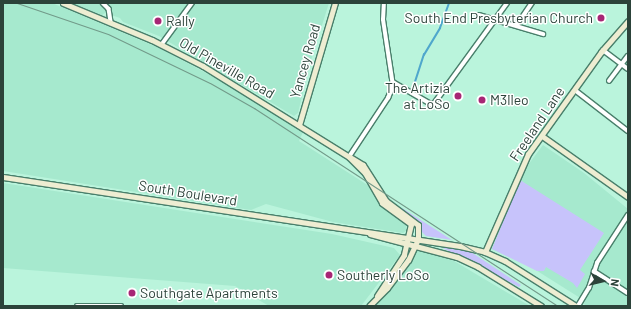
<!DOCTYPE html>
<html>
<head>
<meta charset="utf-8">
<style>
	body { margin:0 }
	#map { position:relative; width:631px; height:309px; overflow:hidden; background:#baf4dc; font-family:Barlow,sans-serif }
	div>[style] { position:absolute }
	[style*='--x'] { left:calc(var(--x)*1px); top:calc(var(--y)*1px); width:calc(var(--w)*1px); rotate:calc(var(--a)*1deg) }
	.built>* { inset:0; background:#a6e9ce }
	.green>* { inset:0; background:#c7c3fb }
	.stream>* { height:1.5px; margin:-0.75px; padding:0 0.75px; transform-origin:0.75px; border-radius:0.75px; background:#4fa7cc }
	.roads { filter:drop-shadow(1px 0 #497f6b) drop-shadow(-1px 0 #497f6b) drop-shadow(0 1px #497f6b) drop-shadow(0 -1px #497f6b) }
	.street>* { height:3.5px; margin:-1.75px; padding:0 1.75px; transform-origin:1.75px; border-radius:1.75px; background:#fff }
	.secondary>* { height:5px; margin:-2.5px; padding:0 2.5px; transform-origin:2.5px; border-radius:2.5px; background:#eeedd2 }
	.tram>* { height:1px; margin:-0.5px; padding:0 0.5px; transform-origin:0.5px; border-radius:0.5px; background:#729a89 }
	.dots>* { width:11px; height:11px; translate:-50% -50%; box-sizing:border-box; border:2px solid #fff; border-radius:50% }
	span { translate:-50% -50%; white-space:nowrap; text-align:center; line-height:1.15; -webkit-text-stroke:3px #fff; paint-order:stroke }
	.poi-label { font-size:14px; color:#2c433a }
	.right { translate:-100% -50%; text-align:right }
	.left { translate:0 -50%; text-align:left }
	.street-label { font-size:14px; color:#2c433a }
	.frame { position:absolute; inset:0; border:4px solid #2c433a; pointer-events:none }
	.north { position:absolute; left:583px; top:261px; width:40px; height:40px; -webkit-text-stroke:3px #fff; paint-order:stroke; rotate:98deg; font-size:11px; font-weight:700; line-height:16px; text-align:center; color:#2c433a }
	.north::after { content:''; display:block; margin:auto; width:14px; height:18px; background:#2c433a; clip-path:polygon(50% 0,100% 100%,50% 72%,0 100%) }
</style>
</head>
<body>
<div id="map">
	<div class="built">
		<i style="clip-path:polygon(3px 3px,52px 3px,159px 48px,221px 81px,303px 132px,299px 141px,369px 186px,381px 206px,407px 224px,406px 231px,403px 233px,333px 222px,266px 204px,251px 210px,3px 171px)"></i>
		<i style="clip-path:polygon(71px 3px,329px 3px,311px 60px,298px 113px,294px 116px,159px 36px,123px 22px,120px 18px,105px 13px,102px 15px)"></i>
		<i style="clip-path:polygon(543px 145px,584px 173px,628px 209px,628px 306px,587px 306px,584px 304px,585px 301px,523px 262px,492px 249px,525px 169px)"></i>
		<i style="clip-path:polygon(3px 183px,332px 234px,394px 248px,400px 255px,361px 306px,269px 306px,235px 286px,3px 268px)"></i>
		<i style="clip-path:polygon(420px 250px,454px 261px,530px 306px,375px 306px,404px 270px,416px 251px)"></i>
	</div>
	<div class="green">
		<i style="clip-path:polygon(520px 180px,604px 233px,580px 270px,585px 274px,577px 288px,573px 283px,546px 267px,544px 271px,537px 271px,492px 249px)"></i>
		<i style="clip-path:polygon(402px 208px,452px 240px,426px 236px,420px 230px,416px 220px,403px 211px)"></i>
		<i style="clip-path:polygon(441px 247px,471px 252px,521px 285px,519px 287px)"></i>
	</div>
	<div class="stream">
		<i style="--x:414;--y:85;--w:32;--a:-72"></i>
		<i style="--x:424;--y:55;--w:31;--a:-59"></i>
		<i style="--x:440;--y:28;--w:27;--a:-70"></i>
	</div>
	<div class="roads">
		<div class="street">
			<i style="--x:103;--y:3;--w:8;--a:45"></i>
			<i style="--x:109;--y:9;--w:13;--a:81"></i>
			<i style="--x:479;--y:15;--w:67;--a:16.5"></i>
			<i style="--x:517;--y:25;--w:27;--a:-56"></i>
			<i style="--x:162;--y:44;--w:51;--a:-53.8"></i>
			<i style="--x:603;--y:50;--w:31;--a:37"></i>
			<i style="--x:609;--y:81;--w:31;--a:-53"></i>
			<i style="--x:393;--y:82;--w:46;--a:29.9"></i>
			<i style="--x:433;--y:105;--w:126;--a:-54"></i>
			<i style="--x:575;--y:90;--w:67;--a:37.7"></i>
			<i style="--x:349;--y:157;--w:71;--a:-56.5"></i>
			<i style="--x:388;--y:98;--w:13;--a:-67"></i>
			<i style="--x:393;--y:86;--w:67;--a:-98.6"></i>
			<i style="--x:383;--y:20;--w:17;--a:-87"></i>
			<i style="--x:594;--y:271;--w:40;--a:32.9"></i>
			<i style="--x:77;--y:306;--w:44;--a:0"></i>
			<i style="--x:578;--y:306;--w:21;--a:-59"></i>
			<i style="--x:589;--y:288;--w:26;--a:-72"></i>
			<i style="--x:597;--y:263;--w:57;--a:-57.1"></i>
		</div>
		<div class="secondary">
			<i style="--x:63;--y:3;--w:96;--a:22.6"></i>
			<i style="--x:152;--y:40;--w:57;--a:27"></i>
			<i style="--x:203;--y:66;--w:172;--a:31.9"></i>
			<i style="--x:349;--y:157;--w:23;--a:45"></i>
			<i style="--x:365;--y:173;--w:34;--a:60"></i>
			<i style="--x:382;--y:203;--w:36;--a:36"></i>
			<i style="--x:411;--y:224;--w:32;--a:103"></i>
			<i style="--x:404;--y:255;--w:49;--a:123.4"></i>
			<i style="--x:299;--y:125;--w:127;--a:-73.6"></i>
			<i style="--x:542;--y:136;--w:105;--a:35.3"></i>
			<i style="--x:350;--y:157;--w:15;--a:32"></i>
			<i style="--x:363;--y:165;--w:43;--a:57.4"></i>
			<i style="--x:386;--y:201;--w:40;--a:37"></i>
			<i style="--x:418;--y:225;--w:14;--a:90"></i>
			<i style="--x:418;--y:239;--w:23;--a:115"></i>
			<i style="--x:408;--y:260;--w:35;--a:127"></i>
			<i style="--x:387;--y:288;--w:25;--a:135"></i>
			<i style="--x:3;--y:177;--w:462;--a:8.6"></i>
			<i style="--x:460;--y:246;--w:26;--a:13"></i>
			<i style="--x:485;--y:252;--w:22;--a:24"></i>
			<i style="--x:505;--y:261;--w:84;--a:32.4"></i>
			<i style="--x:370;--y:234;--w:90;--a:14.8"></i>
			<i style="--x:457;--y:257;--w:23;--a:25"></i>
			<i style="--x:478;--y:267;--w:74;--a:31.8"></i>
			<i style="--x:485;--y:252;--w:107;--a:-66.3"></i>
			<i style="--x:528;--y:154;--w:125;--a:-54.4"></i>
			<i style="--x:601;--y:52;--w:41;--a:-48.9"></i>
		</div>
	</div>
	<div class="tram">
		<i style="--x:17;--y:3;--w:96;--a:18.8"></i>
		<i style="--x:108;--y:34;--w:113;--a:25.7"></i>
		<i style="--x:210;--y:83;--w:51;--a:29.6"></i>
		<i style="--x:254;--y:108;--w:363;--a:33.1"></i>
	</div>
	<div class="dots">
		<i style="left:601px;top:18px;background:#a72675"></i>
		<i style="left:158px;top:21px;background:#a72675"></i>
		<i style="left:458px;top:96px;background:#a72675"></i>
		<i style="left:482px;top:100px;background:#a72675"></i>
		<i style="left:329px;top:275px;background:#a72675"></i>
		<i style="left:132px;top:293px;background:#a72675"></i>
	</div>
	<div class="poi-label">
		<span class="right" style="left:593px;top:18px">South End Presbyterian Church</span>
		<span class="left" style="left:166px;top:21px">Rally</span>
		<span class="right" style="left:450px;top:96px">The Artizia<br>at LoSo</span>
		<span class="left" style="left:490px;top:100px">M3lleo</span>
		<span class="left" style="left:337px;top:275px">Southerly LoSo</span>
		<span class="left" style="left:140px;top:293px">Southgate Apartments</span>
	</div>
	<div class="street-label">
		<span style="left:305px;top:61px;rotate:-74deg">Yancey Road</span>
		<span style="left:227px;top:68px;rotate:30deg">Old Pineville Road</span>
		<span style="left:537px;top:124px;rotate:-56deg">Freeland Lane</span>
		<span style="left:188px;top:193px;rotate:9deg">South Boulevard</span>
	</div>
	<div class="frame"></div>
	<div class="north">N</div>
</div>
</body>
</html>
